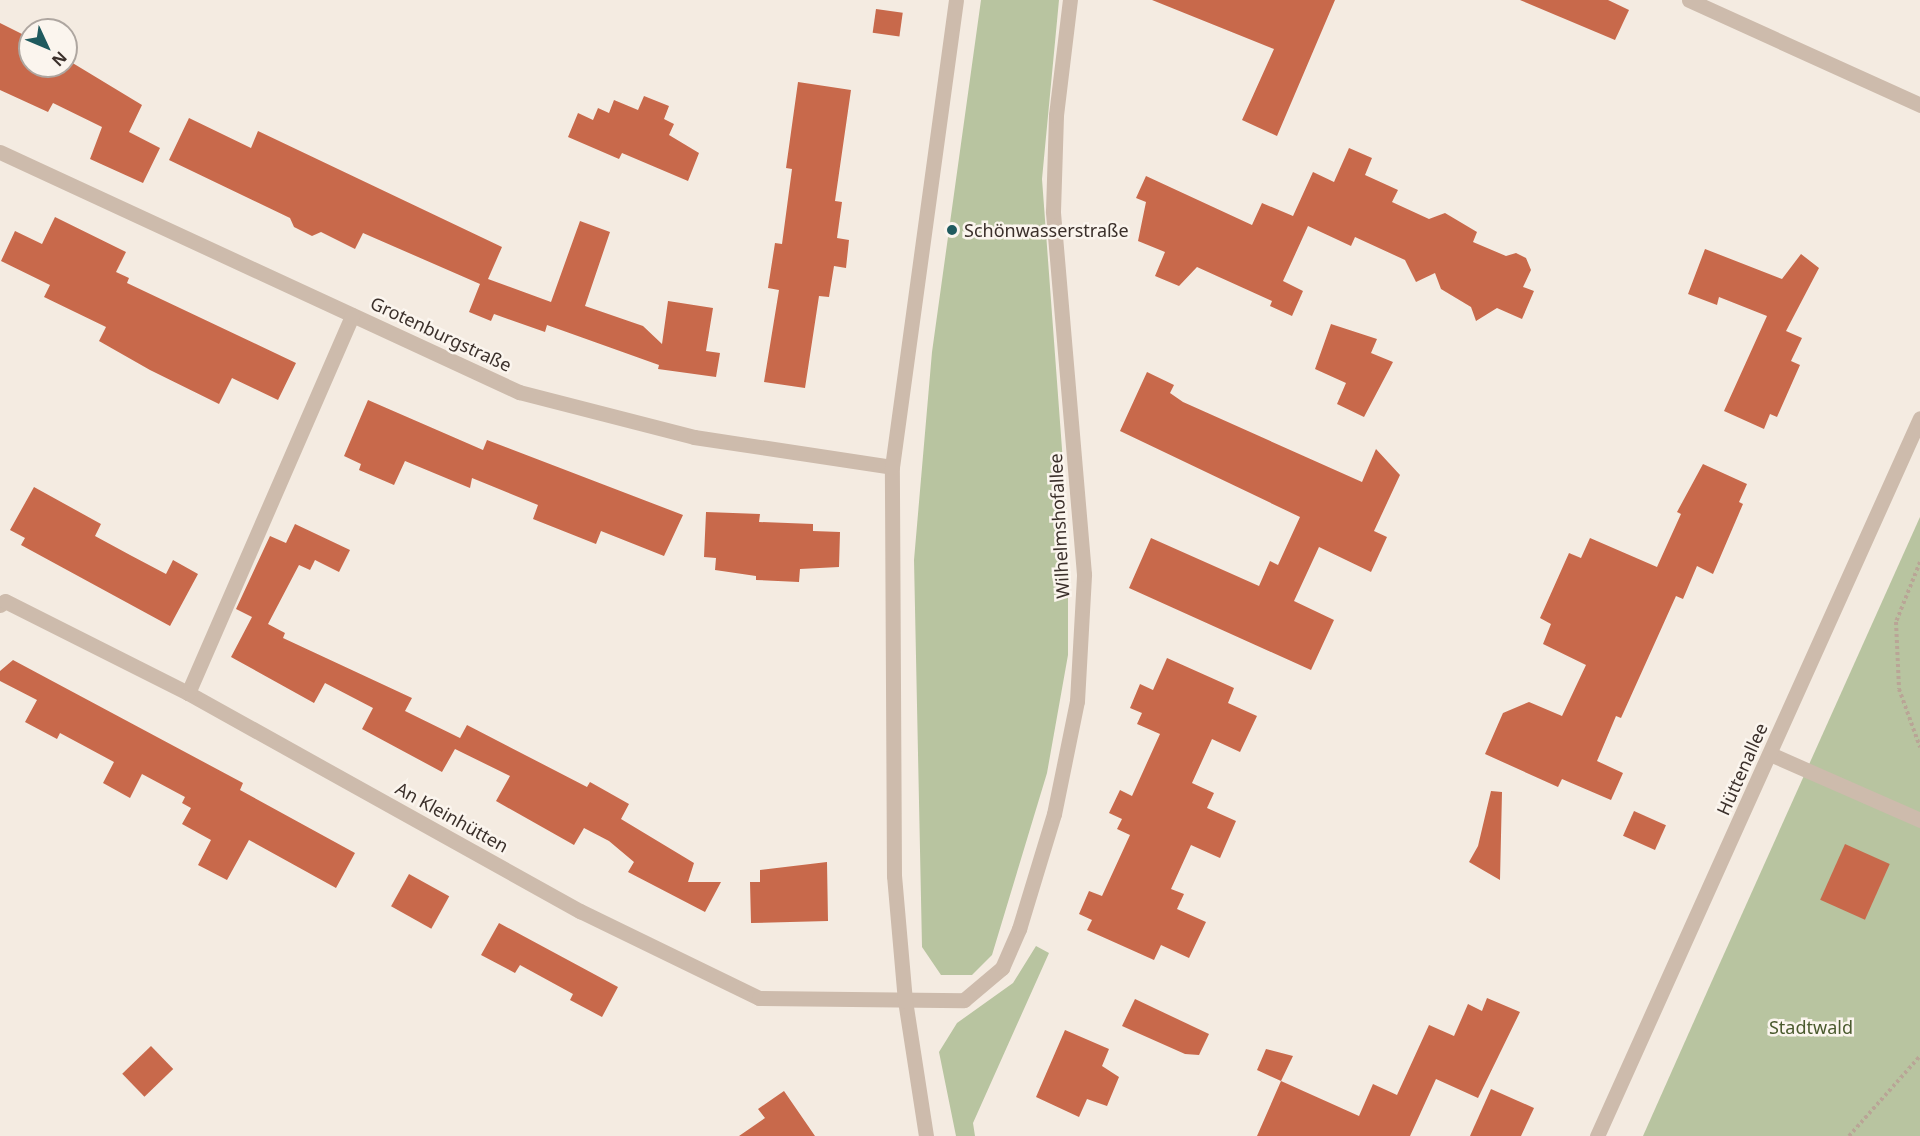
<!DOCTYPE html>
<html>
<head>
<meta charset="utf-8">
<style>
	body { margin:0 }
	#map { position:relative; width:1920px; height:1136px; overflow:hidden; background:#f4ebe1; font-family:"Noto Sans",sans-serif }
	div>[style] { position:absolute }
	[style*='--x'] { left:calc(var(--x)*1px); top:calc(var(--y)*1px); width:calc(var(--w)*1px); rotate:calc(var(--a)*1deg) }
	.green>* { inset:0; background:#b8c4a0 }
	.building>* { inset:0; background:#c8694b; transform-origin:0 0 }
	.path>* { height:4px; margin-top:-2px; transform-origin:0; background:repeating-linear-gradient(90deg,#b9a596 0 3px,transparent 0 6px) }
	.lane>* { height:15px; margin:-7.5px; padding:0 7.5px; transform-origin:7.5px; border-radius:7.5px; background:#cdbbac }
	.street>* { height:15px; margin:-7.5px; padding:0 7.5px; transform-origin:7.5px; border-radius:7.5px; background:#cdbbac }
	.dots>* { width:16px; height:16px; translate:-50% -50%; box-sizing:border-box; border:3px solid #fbf5ee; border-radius:50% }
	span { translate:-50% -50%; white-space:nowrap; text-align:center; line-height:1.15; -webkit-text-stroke:5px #fbf5ee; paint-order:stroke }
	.poi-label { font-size:18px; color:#3b302b }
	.left { translate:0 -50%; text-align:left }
	.street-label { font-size:18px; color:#3b302b }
	.park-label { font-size:18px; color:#4a5a2e }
	.north { position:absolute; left:18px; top:18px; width:60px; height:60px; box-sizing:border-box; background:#fbf5ee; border:2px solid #aea6a0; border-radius:50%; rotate:134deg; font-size:16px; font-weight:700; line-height:24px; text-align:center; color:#3b302b }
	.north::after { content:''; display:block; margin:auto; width:21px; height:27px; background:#1f5a5e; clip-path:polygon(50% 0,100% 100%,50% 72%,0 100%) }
</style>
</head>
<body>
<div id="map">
	<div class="green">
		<i style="clip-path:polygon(981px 0,1059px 0,1042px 179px,1068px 530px,1068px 655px,1047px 773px,992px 955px,972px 975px,941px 975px,922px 947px,914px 560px,932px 352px)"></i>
		<i style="clip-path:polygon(1920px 517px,1920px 1136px,1643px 1136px,1711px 983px)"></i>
		<i style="clip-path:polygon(1036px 946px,1049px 953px,973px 1123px,975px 1136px,956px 1136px,939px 1052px,957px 1023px,1013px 983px)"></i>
	</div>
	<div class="building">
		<i style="clip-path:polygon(1152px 0,1335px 0,1277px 136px,1242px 120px,1274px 49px)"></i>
		<i style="clip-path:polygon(1520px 0,1608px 0,1629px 10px,1615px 40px)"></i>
		<i style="left:876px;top:9px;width:27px;height:24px;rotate:8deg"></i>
		<i style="clip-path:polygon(0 23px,30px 38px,30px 66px,66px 66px,66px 59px,142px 105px,129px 132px,160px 148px,143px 183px,90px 159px,102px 127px,53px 103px,48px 112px,0 90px)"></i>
		<i style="clip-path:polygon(798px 82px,851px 90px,835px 201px,842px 202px,837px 238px,849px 240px,846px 268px,834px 266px,829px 297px,819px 296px,805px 388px,764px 382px,779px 290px,768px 288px,775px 243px,782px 244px,792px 169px,786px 168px)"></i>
		<i style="clip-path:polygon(644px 96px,669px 106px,664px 119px,674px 124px,669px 135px,699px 153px,688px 181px,622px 153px,619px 159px,568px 137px,578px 113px,593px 120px,598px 108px,609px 113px,614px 100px,638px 110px)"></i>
		<i style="clip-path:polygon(189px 118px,251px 148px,258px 131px,502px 247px,488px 279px,551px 302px,580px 221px,610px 232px,585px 306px,643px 326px,662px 344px,668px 301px,713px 308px,706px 351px,720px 353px,716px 377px,658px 369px,659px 365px,547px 325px,545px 332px,494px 314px,491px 321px,469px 312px,480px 284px,363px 233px,355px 249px,321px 232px,312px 236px,294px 227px,290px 218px,169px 160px)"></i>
		<i style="clip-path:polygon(1349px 148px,1372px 158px,1365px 175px,1398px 190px,1392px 202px,1429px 219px,1445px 213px,1477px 232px,1473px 242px,1506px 256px,1516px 253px,1526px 258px,1531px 270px,1523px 287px,1534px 291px,1522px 319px,1497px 308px,1476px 321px,1471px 307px,1441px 289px,1435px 273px,1416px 282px,1405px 260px,1355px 237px,1351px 246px,1308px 226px,1283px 281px,1303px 291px,1292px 316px,1270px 306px,1272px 301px,1197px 267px,1179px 286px,1155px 276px,1165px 252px,1138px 241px,1146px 202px,1136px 198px,1146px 176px,1252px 225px,1262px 203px,1293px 216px,1313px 172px,1334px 182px)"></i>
		<i style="clip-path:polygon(55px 217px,126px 252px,116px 272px,129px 278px,127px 283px,296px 363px,278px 400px,232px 378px,219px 404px,150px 370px,99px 341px,106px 327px,44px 297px,50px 285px,1px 261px,15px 231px,42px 244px)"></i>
		<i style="clip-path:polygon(1705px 249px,1782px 279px,1801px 254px,1819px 268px,1786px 331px,1802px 338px,1791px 361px,1800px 365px,1777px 417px,1770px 414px,1764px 429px,1724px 411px,1767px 316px,1719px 297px,1717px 305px,1688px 294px)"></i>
		<i style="clip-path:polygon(1331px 324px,1377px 339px,1371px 353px,1393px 362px,1364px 417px,1337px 404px,1346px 383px,1315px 369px)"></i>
		<i style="clip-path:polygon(1147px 372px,1174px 385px,1170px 393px,1183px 402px,1362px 482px,1376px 449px,1400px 475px,1374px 531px,1387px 537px,1371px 572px,1319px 547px,1294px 601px,1334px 620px,1311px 670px,1129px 588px,1151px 538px,1259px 586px,1270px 561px,1278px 565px,1300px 517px,1120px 431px)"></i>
		<i style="clip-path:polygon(368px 400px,483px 450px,487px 440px,683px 515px,664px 556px,601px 531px,596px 544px,533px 519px,538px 505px,472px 478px,470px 488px,405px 461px,394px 485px,359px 470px,361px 464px,344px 456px)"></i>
		<i style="clip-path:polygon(1703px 464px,1747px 484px,1739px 502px,1743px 504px,1713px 574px,1697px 566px,1683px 599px,1676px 596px,1621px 718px,1616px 716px,1597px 761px,1623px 773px,1611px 800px,1562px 779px,1558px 787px,1485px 754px,1503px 713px,1529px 702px,1562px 716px,1586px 665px,1543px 644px,1551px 624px,1540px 618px,1569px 553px,1581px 558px,1590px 538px,1657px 567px,1681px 514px,1677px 512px)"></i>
		<i style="clip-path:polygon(34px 487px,101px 524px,95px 536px,130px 555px,166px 574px,173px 560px,198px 574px,170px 626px,21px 545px,25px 538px,10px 530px)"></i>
		<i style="clip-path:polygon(706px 512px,760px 514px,759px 522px,813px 524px,813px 531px,840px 532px,839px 567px,800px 569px,799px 582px,756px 580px,756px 576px,715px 570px,716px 558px,704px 557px)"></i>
		<i style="clip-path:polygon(295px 524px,350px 550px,339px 572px,315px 560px,310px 570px,299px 565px,268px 624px,285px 633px,283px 638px,412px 698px,405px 711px,460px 738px,467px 725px,587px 787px,590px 782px,629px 804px,621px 819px,694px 863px,688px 882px,721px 882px,705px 912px,628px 872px,634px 862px,609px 841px,584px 828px,574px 845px,496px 801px,510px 776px,455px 749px,442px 772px,362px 729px,373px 708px,325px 683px,314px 703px,231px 657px,252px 617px,236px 609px,270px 536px,286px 543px)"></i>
		<i style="clip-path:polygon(1167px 658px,1234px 688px,1228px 703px,1257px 716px,1240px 752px,1212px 739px,1192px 783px,1214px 793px,1207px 808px,1236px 821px,1220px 858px,1191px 845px,1171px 889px,1184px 894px,1177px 909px,1206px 922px,1189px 958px,1161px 945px,1154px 960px,1087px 930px,1092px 920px,1079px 914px,1089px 891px,1102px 896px,1130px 835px,1117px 829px,1122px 819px,1109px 813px,1120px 790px,1132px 796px,1160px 734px,1137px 724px,1142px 713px,1130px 708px,1140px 684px,1153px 690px)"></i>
		<i style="clip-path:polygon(13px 660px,243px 783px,240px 790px,355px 853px,336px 888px,249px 840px,227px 880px,198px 865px,211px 840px,182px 824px,191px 808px,182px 803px,185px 797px,142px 774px,130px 798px,103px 783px,114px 762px,60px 733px,57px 739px,25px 722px,37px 700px,0 681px,0 671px)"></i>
		<i style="clip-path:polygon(1491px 791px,1502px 792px,1500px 880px,1469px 862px,1478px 846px)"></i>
		<i style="left:1634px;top:811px;width:35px;height:27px;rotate:24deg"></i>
		<i style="left:1845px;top:844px;width:49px;height:61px;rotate:24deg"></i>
		<i style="clip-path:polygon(827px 862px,828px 921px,751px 923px,750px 882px,760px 882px,760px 870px)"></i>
		<i style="left:409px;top:874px;width:46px;height:37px;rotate:29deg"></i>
		<i style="clip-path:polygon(499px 923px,618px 987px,602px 1017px,570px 1000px,573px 994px,520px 965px,515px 973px,481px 955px)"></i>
		<i style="clip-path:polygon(1487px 998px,1520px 1012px,1478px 1098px,1436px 1079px,1410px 1136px,1257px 1136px,1281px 1081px,1257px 1070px,1266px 1049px,1293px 1056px,1281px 1081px,1359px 1116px,1373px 1084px,1397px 1095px,1429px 1025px,1454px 1036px,1468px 1004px,1482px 1011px)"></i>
		<i style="clip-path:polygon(1135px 999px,1209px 1034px,1199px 1055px,1185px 1054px,1122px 1026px)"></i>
		<i style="clip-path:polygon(1065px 1030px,1109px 1049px,1102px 1066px,1119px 1077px,1107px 1106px,1087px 1099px,1079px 1117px,1036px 1097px)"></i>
		<i style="left:151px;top:1046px;width:32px;height:40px;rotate:46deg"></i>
		<i style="clip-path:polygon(1491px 1089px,1534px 1108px,1521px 1136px,1470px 1136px)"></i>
		<i style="clip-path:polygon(784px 1091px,815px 1136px,739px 1136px,765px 1118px,758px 1109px)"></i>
	</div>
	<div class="path">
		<i style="--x:1920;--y:562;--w:65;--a:111.8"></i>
		<i style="--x:1896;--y:622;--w:67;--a:87.4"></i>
		<i style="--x:1899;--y:689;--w:62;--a:70.1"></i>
		<i style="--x:1849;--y:1136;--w:107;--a:-48.4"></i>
	</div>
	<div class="lane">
		<i style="--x:1689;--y:0;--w:254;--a:24.4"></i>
		<i style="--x:1770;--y:754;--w:164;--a:23.7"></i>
	</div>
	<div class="street">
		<i style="--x:0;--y:152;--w:572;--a:24.82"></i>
		<i style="--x:519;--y:392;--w:181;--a:14.4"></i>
		<i style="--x:694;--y:437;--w:200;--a:8.6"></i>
		<i style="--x:0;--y:605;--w:6;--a:-39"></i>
		<i style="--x:5;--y:601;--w:205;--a:26.7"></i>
		<i style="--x:188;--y:693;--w:449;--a:29.1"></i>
		<i style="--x:580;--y:911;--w:199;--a:25.9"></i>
		<i style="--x:759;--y:998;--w:205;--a:0.6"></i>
		<i style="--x:964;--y:1000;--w:50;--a:-40.1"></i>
		<i style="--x:1002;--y:968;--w:43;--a:-66.4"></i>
		<i style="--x:1019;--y:929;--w:120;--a:-73.1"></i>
		<i style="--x:1054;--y:814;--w:115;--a:-78.5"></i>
		<i style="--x:1077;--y:701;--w:127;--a:-86.8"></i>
		<i style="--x:1084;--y:574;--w:364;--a:-94.9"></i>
		<i style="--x:1053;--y:211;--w:96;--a:-88.2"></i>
		<i style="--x:1056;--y:115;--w:116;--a:-83.1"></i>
		<i style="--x:188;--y:693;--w:412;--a:-66.5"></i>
		<i style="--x:926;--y:1136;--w:137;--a:-98.8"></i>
		<i style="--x:905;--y:1001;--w:125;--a:-95"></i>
		<i style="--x:894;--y:876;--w:409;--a:-90.3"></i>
		<i style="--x:892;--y:467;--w:471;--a:-82.2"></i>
		<i style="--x:1597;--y:1136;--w:787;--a:-65.78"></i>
	</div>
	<div class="dots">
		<i style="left:952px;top:230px;background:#1f5a5e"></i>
	</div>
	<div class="poi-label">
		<span class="left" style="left:964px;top:230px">Schönwasserstraße</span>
	</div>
	<div class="street-label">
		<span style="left:441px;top:334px;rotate:25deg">Grotenburgstraße</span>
		<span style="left:1059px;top:526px;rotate:-93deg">Wilhelmshofallee</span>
		<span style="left:1742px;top:769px;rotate:-66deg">Hüttenallee</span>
		<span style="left:452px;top:817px;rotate:29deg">An Kleinhütten</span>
	</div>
	<div class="park-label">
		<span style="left:1811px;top:1027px">Stadtwald</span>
	</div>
	<div class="north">N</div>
</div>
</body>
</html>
